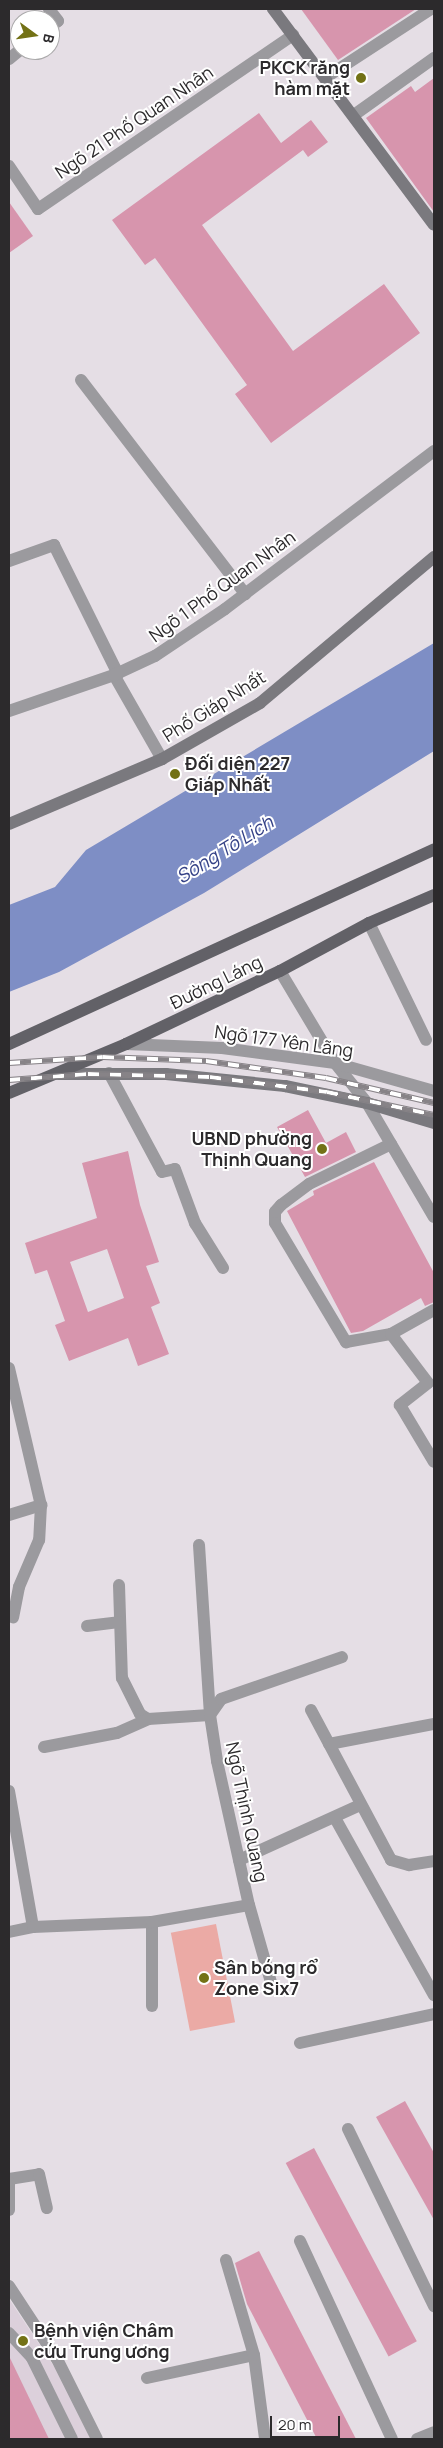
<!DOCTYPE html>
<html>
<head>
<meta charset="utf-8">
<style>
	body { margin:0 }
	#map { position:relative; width:443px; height:2448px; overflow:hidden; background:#e5dee5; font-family:Manrope,sans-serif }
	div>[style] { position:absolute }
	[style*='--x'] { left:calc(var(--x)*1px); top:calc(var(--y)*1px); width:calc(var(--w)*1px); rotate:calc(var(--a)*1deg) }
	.built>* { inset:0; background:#dcd0db }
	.green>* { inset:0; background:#ebaaa5; transform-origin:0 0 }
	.water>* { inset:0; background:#7e8ec5 }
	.building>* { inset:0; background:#d795ad; transform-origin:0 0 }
	.lane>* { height:12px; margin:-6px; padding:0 6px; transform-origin:6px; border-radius:6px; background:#9b9a9e }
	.street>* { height:12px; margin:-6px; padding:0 6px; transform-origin:6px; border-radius:6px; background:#9b9a9e }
	.secondary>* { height:12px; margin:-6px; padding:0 6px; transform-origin:6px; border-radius:6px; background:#7a797e }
	.primary>* { height:12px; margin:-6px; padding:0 6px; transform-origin:6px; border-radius:6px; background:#626167 }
	.rail>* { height:5.5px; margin-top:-2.75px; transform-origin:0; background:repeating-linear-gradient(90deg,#fff 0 11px,#878387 0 22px); box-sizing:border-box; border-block:1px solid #878387 }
	.dots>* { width:14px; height:14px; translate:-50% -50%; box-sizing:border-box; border:2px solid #fff; border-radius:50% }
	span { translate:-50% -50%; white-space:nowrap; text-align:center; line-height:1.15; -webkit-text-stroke:4px #fff; paint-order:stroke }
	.poi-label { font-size:18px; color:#2c2a2c; font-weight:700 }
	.right { translate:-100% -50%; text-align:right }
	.left { translate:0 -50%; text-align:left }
	.street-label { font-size:18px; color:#2c2a2c }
	.water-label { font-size:19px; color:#344186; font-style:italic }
	.frame { position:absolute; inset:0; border:10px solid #2c2a2c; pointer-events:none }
	.north { position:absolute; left:10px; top:10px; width:50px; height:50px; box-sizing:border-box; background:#fff; border:1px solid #abaaab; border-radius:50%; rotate:104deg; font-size:14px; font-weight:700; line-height:20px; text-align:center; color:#2c2a2c }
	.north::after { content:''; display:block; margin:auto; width:18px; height:22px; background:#737216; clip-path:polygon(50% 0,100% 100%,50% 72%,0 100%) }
	.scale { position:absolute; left:270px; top:2416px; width:70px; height:22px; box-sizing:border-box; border:2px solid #2c2a2c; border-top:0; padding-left:6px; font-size:15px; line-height:18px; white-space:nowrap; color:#2c2a2c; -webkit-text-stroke:4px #fff; paint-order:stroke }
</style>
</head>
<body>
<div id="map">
	<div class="built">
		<i style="clip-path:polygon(9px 2299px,65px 2383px,91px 2439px,9px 2439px)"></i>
	</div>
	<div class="green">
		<i style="left:216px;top:1924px;width:100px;height:46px;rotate:79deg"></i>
	</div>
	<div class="water">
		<i style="clip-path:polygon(434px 643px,434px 751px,204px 893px,59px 972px,9px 992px,9px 905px,55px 887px,86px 850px)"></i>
	</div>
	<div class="building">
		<i style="clip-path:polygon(301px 9px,416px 9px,338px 60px)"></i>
		<i style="clip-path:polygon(434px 78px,434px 212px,366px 118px,411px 86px,415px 92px)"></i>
		<i style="clip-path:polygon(259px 113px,281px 143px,311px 120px,328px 142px,308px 157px,303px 150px,202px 225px,293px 351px,384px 284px,420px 333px,271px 443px,235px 394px,247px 385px,155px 258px,145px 265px,112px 220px)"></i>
		<i style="clip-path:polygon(9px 202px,33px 236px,9px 253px)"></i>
		<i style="clip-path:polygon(308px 1110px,326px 1143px,346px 1132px,356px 1152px,305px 1177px,277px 1127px)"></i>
		<i style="clip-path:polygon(evenodd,128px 1151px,140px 1205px,159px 1262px,146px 1266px,160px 1303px,151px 1307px,169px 1354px,138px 1366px,128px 1338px,69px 1361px,55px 1325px,65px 1321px,47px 1270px,35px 1274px,25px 1243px,97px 1218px,82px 1163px,128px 1151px,107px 1249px,124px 1298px,88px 1312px,70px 1262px,107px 1249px)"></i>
		<i style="clip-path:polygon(374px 1162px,434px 1273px,434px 1302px,425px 1306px,421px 1298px,363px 1331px,351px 1333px,287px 1211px,314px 1195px,313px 1191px)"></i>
		<i style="clip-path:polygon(405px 2101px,434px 2153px,434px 2220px,376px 2117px)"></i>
		<i style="left:314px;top:2148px;width:219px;height:32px;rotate:62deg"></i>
		<i style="clip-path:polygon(259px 2251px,356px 2439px,317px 2439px,247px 2304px,235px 2263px)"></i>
		<i style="clip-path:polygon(9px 2356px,49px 2439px,9px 2439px)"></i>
	</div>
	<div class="lane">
		<i style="--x:49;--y:9;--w:15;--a:53"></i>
		<i style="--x:58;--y:21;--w:10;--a:143"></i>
		<i style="--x:9;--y:59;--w:14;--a:-39"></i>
		<i style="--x:325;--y:78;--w:126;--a:-33.1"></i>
		<i style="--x:354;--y:115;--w:98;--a:-35.5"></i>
		<i style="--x:9;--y:166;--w:52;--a:56"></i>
		<i style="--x:38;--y:209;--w:309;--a:-34.3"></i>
		<i style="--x:81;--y:380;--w:270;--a:52.5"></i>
		<i style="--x:9;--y:561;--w:48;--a:-19.6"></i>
		<i style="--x:54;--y:545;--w:144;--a:63.6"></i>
		<i style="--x:114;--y:675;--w:97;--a:60.3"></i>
		<i style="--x:369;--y:923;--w:130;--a:64"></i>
		<i style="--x:109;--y:1073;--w:112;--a:61.8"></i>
		<i style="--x:162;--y:1172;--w:13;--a:-13"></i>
		<i style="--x:175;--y:1169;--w:58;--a:69.7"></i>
		<i style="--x:195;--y:1223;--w:53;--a:58.1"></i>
		<i style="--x:391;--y:1144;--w:91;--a:154"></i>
		<i style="--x:309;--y:1184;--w:35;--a:143"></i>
		<i style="--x:281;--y:1205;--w:9;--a:131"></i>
		<i style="--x:275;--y:1212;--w:11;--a:90"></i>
		<i style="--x:275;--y:1223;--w:139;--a:59.2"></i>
		<i style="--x:346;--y:1342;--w:46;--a:-10.1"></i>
		<i style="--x:391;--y:1334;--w:49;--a:-29.2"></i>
		<i style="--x:391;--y:1334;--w:61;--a:52.9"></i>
		<i style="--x:428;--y:1383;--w:36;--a:142"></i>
		<i style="--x:400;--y:1405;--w:66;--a:59.2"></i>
		<i style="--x:9;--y:1368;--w:141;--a:76.9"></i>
		<i style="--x:41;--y:1505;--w:35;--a:93"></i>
		<i style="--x:39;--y:1540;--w:51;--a:113.1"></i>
		<i style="--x:19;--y:1587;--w:31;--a:101"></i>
		<i style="--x:9;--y:1515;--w:34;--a:-17"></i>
		<i style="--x:199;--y:1545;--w:170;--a:86.3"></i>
		<i style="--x:210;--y:1715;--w:47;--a:81.3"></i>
		<i style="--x:217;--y:1761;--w:148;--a:77.5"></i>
		<i style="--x:249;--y:1905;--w:87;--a:74.1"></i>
		<i style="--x:119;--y:1585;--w:93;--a:88.2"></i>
		<i style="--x:122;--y:1678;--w:40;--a:63.4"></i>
		<i style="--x:140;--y:1714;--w:9;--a:32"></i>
		<i style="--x:148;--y:1719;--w:62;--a:-3.7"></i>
		<i style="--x:210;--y:1715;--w:19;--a:-55"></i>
		<i style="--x:221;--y:1699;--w:128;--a:-19.1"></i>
		<i style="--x:87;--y:1626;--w:32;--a:-7"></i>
		<i style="--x:311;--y:1710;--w:170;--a:61.9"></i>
		<i style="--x:391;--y:1860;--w:19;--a:16"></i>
		<i style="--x:409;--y:1865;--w:25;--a:-9"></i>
		<i style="--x:329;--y:1744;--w:107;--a:-10.8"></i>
		<i style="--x:44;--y:1747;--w:74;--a:-10.9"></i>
		<i style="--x:117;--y:1733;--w:34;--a:-24"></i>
		<i style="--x:9;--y:1791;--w:138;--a:80"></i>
		<i style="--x:335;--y:1818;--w:203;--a:60.8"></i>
		<i style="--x:239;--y:1860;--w:133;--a:-24.4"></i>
		<i style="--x:152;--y:1922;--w:84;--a:90"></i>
		<i style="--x:9;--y:1932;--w:25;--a:-12"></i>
		<i style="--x:33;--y:1927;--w:119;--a:-2.4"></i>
		<i style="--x:152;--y:1922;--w:98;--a:-9.9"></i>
		<i style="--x:300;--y:2043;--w:137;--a:-12.2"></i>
		<i style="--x:348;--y:2129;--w:197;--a:64.1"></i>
		<i style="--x:9;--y:2179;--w:30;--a:-9"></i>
		<i style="--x:39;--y:2174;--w:35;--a:77"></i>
		<i style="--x:9;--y:2182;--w:28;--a:90"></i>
		<i style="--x:300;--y:2241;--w:218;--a:65.1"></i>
		<i style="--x:9;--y:2286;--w:87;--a:56.7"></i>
		<i style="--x:57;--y:2359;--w:89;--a:63.4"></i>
		<i style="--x:9;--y:2333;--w:34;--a:47"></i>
		<i style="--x:32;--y:2358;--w:90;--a:63.7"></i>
		<i style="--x:147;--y:2378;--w:109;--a:-12.1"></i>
		<i style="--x:417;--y:2439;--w:18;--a:-22"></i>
	</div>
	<div class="street">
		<i style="--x:9;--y:711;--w:111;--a:-18.9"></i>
		<i style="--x:114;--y:675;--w:45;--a:-24.9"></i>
		<i style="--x:155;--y:656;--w:84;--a:-33.9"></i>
		<i style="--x:225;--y:609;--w:262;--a:-37.1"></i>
		<i style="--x:280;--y:971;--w:107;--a:59.1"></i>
		<i style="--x:335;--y:1063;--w:51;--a:51.3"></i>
		<i style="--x:367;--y:1103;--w:132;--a:59.6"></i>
		<i style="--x:126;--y:1044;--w:96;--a:2.4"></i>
		<i style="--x:222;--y:1048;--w:114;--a:7.6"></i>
		<i style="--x:335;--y:1063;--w:103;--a:15.8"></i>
		<i style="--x:226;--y:2260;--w:99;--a:73.6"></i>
		<i style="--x:254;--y:2355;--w:85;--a:82.5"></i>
	</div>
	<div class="secondary">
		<i style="--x:273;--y:9;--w:269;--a:53.3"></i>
		<i style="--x:9;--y:824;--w:166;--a:-23"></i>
		<i style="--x:162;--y:759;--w:113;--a:-29.7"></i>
		<i style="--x:260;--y:703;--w:227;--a:-40"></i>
		<i style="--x:58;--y:1074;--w:108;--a:0"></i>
		<i style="--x:166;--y:1074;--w:120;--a:5.8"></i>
		<i style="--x:285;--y:1086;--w:84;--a:11.7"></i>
		<i style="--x:367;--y:1103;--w:70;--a:16.6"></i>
	</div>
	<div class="primary">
		<i style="--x:9;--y:1044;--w:468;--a:-24.6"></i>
		<i style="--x:9;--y:1093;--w:127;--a:-22.7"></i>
		<i style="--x:126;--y:1044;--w:170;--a:-25.4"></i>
		<i style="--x:280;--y:971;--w:101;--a:-28.3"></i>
		<i style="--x:369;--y:923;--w:71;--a:-23.3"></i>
	</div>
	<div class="rail">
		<i style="--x:9;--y:1063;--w:94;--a:-3.7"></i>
		<i style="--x:103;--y:1057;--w:103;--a:2.2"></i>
		<i style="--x:206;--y:1061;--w:121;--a:8.1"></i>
		<i style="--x:326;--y:1078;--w:111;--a:13"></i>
		<i style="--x:9;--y:1080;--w:79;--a:-4.3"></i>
		<i style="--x:88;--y:1074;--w:122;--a:1.4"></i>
		<i style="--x:210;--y:1077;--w:118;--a:7.3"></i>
		<i style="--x:327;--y:1092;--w:109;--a:12.1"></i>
	</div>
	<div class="dots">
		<i style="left:361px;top:78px;background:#737216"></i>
		<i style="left:175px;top:774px;background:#737216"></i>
		<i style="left:322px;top:1149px;background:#737216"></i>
		<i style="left:204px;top:1978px;background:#737216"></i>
		<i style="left:23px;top:2341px;background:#737216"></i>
	</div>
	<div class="poi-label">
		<span class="right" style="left:350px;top:78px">PKCK răng<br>hàm mặt</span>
		<span class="left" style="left:185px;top:774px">Đối diện 227<br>Giáp Nhất</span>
		<span class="right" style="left:312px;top:1149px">UBND phường<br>Thịnh Quang</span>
		<span class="left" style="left:214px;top:1978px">Sân bóng rổ<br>Zone Six7</span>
		<span class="left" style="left:34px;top:2341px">Bệnh viện Châm<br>cứu Trung ương</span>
	</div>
	<div class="street-label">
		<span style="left:134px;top:122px;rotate:-34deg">Ngõ 21 Phố Quan Nhân</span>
		<span style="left:222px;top:586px;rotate:-36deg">Ngõ 1 Phố Quan Nhân</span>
		<span style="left:214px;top:706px;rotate:-32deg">Phố Giáp Nhất</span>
		<span style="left:216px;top:982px;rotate:-26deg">Đường Láng</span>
		<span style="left:284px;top:1041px;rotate:8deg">Ngõ 177 Yên Lãng</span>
		<span style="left:247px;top:1812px;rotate:78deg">Ngõ Thịnh Quang</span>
	</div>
	<div class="water-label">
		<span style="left:225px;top:850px;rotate:-32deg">Sông Tô Lịch</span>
	</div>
	<div class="frame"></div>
	<div class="north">B</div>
	<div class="scale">20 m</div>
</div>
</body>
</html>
